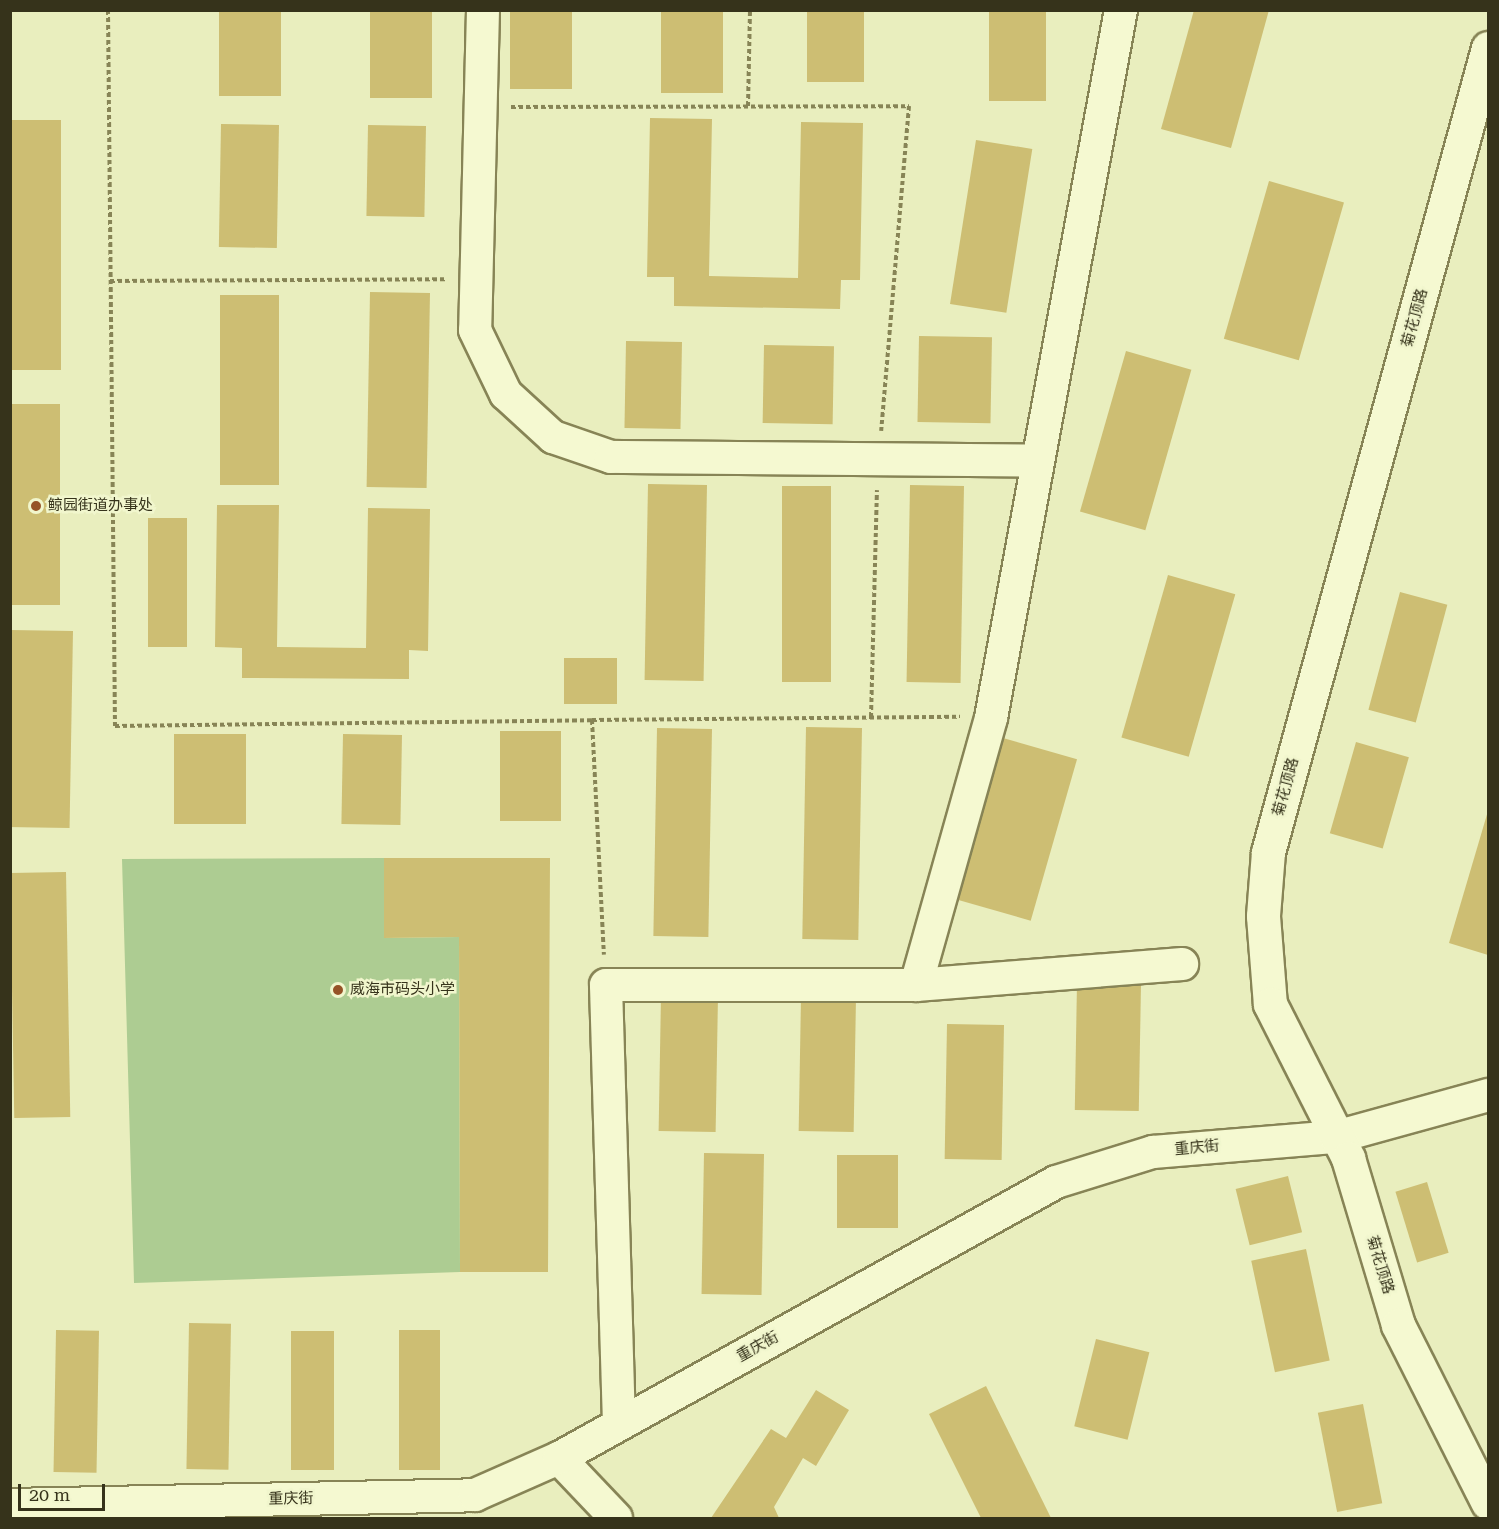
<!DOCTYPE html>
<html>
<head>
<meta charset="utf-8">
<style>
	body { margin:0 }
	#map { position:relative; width:1499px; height:1529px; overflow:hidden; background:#e9eebe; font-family:"Roboto Serif","Noto Sans SC",serif }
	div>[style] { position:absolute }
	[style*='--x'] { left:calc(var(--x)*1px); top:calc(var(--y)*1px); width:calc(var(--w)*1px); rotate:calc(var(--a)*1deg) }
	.green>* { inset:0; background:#adcc92 }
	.building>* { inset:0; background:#cdbe73; transform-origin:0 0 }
	.path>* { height:4px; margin-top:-2px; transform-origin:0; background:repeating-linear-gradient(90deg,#878456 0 4.5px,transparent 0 7.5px) }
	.roads { filter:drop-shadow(2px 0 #878456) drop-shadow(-2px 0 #878456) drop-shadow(0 2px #878456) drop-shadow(0 -2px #878456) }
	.minor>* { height:32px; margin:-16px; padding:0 16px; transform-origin:16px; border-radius:16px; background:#f5f9d1 }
	.tertiary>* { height:33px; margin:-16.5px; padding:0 16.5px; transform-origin:16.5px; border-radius:16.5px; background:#f5f9d1 }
	.dots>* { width:16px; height:16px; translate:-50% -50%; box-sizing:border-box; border:3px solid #f1f6cd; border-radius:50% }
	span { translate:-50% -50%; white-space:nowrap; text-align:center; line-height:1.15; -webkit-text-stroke:5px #f1f6cd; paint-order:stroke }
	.street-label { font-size:15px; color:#36331b }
	.poi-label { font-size:15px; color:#36331b }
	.left { translate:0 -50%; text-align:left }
	.frame { position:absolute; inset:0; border:12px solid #36331b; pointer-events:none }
	.scale { position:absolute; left:18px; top:1484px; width:87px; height:27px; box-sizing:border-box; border:3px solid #36331b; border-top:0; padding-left:8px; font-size:18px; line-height:21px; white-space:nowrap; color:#36331b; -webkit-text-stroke:4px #f1f6cd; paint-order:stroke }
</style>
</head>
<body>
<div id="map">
	<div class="green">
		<i style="clip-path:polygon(384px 858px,384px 938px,459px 937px,460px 1272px,134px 1283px,122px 859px)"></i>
	</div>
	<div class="building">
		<i style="left:219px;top:10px;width:62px;height:86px"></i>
		<i style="left:370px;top:10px;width:62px;height:88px"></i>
		<i style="left:510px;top:10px;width:62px;height:79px"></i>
		<i style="left:661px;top:10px;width:62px;height:83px"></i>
		<i style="left:807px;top:10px;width:57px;height:72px"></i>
		<i style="left:989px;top:10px;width:57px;height:91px"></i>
		<i style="clip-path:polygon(1194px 10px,1269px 10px,1231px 148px,1161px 129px)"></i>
		<i style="clip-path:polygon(650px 118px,712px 119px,709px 276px,798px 278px,801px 122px,863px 123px,860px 280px,841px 280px,840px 309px,674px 306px,674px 277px,647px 277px)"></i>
		<i style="left:10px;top:120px;width:51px;height:250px"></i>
		<i style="left:221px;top:124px;width:58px;height:123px;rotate:1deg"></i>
		<i style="left:368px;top:125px;width:58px;height:91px;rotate:1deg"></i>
		<i style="left:976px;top:140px;width:57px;height:166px;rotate:9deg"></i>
		<i style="left:1269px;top:181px;width:78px;height:164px;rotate:16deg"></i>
		<i style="left:370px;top:292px;width:60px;height:195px;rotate:1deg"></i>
		<i style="left:220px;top:295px;width:59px;height:190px"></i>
		<i style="left:919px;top:336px;width:73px;height:86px;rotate:1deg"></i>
		<i style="left:626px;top:341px;width:56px;height:87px;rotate:1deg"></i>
		<i style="left:764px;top:345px;width:70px;height:78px;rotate:1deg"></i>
		<i style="left:1126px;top:351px;width:68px;height:167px;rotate:16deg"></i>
		<i style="left:10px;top:404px;width:50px;height:201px"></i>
		<i style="left:648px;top:484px;width:59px;height:196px;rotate:1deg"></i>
		<i style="left:910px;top:485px;width:54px;height:197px;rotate:1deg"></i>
		<i style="left:782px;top:486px;width:49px;height:196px"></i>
		<i style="clip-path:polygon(217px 505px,279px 505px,277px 647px,366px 648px,368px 508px,430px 509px,428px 651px,409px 650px,409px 679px,242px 678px,242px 648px,215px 647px)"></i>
		<i style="left:148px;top:518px;width:39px;height:129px"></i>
		<i style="left:1168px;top:575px;width:70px;height:169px;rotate:16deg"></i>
		<i style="left:1400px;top:592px;width:49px;height:122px;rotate:15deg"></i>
		<i style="left:10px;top:630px;width:63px;height:197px;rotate:1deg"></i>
		<i style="left:564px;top:658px;width:53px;height:46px"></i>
		<i style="left:806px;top:727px;width:56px;height:212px;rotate:1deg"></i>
		<i style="left:657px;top:728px;width:55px;height:208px;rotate:1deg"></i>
		<i style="left:500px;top:731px;width:61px;height:90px"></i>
		<i style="left:174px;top:734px;width:72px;height:90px"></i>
		<i style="left:343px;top:734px;width:59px;height:90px;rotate:1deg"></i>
		<i style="left:1003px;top:738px;width:77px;height:168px;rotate:16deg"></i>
		<i style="left:1356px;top:742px;width:55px;height:95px;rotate:16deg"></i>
		<i style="clip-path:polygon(1488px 811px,1488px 955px,1449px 943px)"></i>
		<i style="clip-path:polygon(384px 858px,550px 858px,548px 1272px,460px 1272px,459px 937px,384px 938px)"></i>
		<i style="left:66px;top:872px;width:245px;height:56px;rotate:89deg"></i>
		<i style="left:1077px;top:983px;width:64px;height:127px;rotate:1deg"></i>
		<i style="left:661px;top:995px;width:57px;height:136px;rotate:1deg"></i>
		<i style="left:801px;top:997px;width:55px;height:134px;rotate:1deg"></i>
		<i style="left:947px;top:1024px;width:57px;height:135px;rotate:1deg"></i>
		<i style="left:704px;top:1153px;width:60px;height:141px;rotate:1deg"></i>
		<i style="left:837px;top:1155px;width:61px;height:73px"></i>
		<i style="left:1288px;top:1176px;width:58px;height:54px;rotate:76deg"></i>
		<i style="left:1427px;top:1182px;width:74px;height:33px;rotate:73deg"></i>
		<i style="left:1306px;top:1249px;width:114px;height:56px;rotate:78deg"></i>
		<i style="left:189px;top:1323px;width:42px;height:146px;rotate:1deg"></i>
		<i style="left:56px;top:1330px;width:43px;height:142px;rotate:1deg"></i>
		<i style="left:440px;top:1330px;width:140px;height:41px;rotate:90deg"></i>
		<i style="left:291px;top:1331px;width:43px;height:139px"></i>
		<i style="left:1096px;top:1339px;width:55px;height:90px;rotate:14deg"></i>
		<i style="clip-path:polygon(986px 1386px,1051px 1518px,981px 1518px,929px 1414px)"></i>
		<i style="clip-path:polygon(816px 1390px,849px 1410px,816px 1466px,803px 1458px,774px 1507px,779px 1518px,711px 1518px,771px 1429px,786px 1438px)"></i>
		<i style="left:1363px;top:1404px;width:101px;height:46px;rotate:79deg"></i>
	</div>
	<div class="path">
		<i style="--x:108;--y:10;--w:716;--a:89.44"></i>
		<i style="--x:115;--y:726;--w:477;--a:-0.7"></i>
		<i style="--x:592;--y:720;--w:235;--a:87.1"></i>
		<i style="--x:748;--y:106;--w:96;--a:-88.8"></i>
		<i style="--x:511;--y:107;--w:398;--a:-0.1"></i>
		<i style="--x:909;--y:106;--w:326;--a:94.9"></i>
		<i style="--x:110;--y:281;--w:336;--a:-0.3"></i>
		<i style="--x:871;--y:717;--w:227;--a:-88.5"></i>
		<i style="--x:592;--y:720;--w:368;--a:-0.5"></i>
	</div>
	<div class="roads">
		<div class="minor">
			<i style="--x:483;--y:10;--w:320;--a:91.4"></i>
			<i style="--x:475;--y:330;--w:71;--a:64.2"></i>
			<i style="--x:506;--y:394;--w:64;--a:42.5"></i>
			<i style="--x:553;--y:437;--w:61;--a:19"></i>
			<i style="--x:611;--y:457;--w:427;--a:0.5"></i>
			<i style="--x:916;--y:985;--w:277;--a:-74.3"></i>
			<i style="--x:991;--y:718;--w:720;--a:-79.6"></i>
			<i style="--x:619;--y:1424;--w:439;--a:-91.7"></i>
			<i style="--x:606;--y:985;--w:310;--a:0"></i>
			<i style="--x:916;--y:985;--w:267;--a:-4.5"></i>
			<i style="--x:559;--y:1458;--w:83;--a:46.5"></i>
			<i style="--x:10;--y:1505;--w:465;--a:-1.2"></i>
			<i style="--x:475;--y:1495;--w:92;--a:-23.8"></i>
			<i style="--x:559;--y:1458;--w:568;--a:-29.04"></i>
			<i style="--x:1056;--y:1182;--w:102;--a:-17.2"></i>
			<i style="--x:1153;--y:1152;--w:184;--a:-4.7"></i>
			<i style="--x:1336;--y:1137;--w:158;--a:-15.4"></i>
		</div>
		<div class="tertiary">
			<i style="--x:1488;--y:48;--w:834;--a:105.3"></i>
			<i style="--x:1268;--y:852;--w:64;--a:94.5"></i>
			<i style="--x:1263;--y:916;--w:88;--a:85.5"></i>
			<i style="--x:1270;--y:1004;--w:173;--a:63.1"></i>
			<i style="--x:1348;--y:1158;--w:174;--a:73.3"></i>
			<i style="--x:1398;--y:1325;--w:199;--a:63.2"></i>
		</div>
	</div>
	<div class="dots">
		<i style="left:36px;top:506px;background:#965326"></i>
		<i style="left:338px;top:990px;background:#965326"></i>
	</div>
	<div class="street-label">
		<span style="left:1415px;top:318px;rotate:-75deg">菊花顶路</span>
		<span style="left:1286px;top:787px;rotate:-75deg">菊花顶路</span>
		<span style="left:1197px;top:1148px;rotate:-5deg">重庆街</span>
		<span style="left:1380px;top:1265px;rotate:73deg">菊花顶路</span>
		<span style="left:758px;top:1347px;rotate:-29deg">重庆街</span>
		<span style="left:291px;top:1499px;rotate:-1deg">重庆街</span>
	</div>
	<div class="poi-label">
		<span class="left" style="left:48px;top:506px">鲸园街道办事处</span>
		<span class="left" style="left:350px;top:990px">威海市码头小学</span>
	</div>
	<div class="frame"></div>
	<div class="scale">20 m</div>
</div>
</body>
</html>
